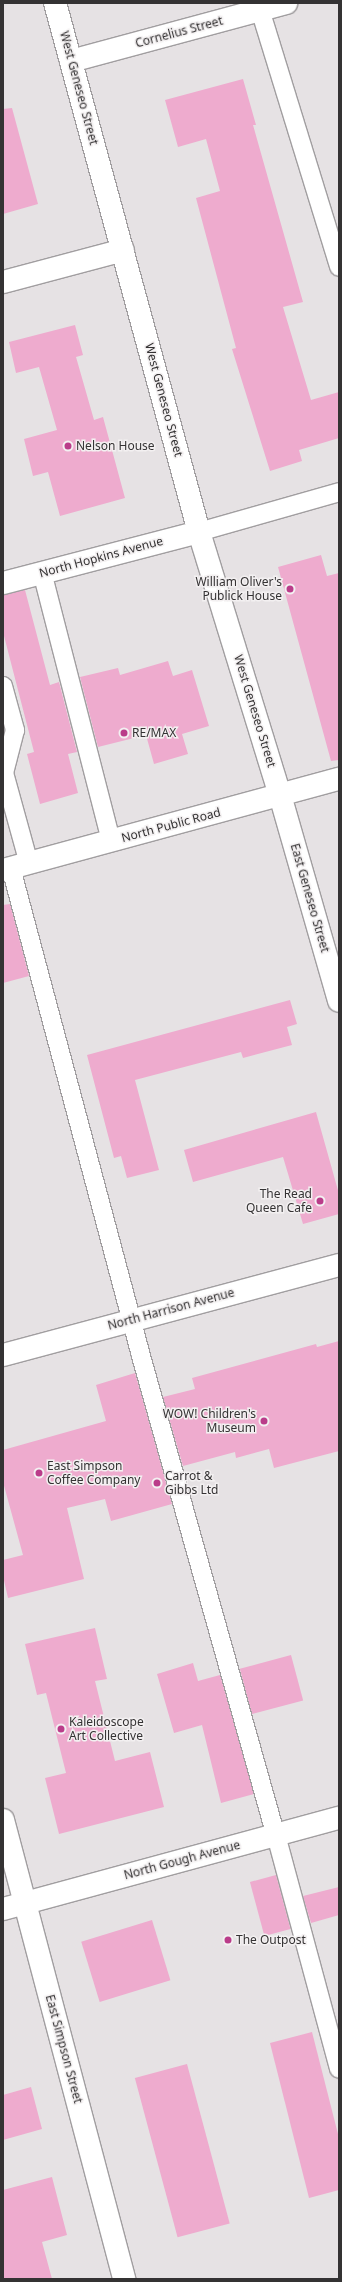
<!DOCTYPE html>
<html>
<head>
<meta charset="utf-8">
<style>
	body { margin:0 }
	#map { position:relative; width:342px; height:2282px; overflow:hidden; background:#e6e2e4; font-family:"Noto Sans",sans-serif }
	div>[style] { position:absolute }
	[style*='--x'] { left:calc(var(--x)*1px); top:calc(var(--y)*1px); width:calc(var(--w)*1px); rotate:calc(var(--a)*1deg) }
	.building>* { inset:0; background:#eeabce; transform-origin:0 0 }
	.roads { filter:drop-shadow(1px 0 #a19ea0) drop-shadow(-1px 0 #a19ea0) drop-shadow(0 1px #a19ea0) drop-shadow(0 -1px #a19ea0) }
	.service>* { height:18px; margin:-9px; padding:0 9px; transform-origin:9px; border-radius:9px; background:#fff }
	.minor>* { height:22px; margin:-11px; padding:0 11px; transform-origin:11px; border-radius:11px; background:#fff }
	.tertiary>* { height:22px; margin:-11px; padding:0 11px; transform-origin:11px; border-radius:11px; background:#fff }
	.dots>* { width:11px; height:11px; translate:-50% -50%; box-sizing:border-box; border:2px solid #f3f0f1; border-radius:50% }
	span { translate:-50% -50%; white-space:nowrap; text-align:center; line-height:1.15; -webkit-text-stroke:3px #f3f0f1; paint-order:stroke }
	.street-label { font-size:12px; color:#343233 }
	.poi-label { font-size:12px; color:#343233 }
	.left { translate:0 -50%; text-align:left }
	.right { translate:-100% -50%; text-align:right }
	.frame { position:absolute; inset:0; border:4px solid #343233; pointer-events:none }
</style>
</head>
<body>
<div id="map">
	<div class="building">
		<i style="clip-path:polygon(243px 79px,256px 125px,253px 125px,303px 302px,283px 307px,311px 400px,339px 392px,339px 438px,299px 450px,302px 461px,270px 471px,232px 349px,236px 348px,196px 198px,220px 191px,206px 139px,178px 147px,165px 100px)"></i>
		<i style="clip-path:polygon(12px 108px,38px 204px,3px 214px,3px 109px)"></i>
		<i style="clip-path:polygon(75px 325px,83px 355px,76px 357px,94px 420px,103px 417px,125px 498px,60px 516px,48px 472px,33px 476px,24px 439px,57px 430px,39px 367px,16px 373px,9px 342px)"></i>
		<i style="clip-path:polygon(321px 555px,327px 576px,339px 573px,339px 760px,331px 761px,278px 567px)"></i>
		<i style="clip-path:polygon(25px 590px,50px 685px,59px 682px,77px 752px,68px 754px,78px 793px,40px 804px,27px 754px,34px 752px,3px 632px,3px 595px)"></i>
		<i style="clip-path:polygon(168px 661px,173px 676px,192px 670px,209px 726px,182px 734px,188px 754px,154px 764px,146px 735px,98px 747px,80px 677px,118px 668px,120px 675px)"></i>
		<i style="clip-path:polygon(10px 904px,29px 976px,3px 983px,3px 905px)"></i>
		<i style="clip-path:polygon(290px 1000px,297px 1024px,287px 1027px,292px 1045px,243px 1058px,241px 1052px,135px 1080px,159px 1170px,127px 1178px,121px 1156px,114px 1158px,87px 1055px)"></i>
		<i style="clip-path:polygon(316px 1112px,339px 1194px,339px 1214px,303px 1224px,283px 1157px,193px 1182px,184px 1150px)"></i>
		<i style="clip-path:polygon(339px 1341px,339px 1451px,274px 1468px,269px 1449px,236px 1458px,235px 1452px,183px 1466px,163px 1397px,195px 1389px,192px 1378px,316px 1344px,317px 1347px)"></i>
		<i style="clip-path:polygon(135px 1373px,172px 1504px,111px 1521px,105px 1499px,67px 1508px,84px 1579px,8px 1598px,3px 1576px,3px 1560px,23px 1555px,3px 1482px,3px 1450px,106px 1421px,96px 1385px)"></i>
		<i style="clip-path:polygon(95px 1628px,107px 1679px,95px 1681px,115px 1761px,150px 1752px,164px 1807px,59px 1834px,45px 1778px,66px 1773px,46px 1693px,37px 1695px,25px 1644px)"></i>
		<i style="left:291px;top:1655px;width:47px;height:53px;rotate:75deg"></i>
		<i style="clip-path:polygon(193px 1663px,198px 1681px,220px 1675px,254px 1794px,221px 1803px,202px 1725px,174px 1733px,157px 1674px)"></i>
		<i style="left:276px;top:1875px;width:56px;height:27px;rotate:75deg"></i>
		<i style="clip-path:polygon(339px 1887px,339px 1915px,311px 1923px,303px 1896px)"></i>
		<i style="left:152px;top:1920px;width:63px;height:74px;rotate:73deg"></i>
		<i style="clip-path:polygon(312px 2032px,339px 2138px,339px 2190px,309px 2198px,270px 2043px)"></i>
		<i style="left:187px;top:2064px;width:165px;height:54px;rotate:75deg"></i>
		<i style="clip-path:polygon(31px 2087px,42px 2129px,3px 2140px,3px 2095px)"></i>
		<i style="clip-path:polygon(52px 2177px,67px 2235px,42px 2242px,52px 2279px,3px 2279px,3px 2190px)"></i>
	</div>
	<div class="roads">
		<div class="service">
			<i style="--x:258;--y:3;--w:276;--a:72.9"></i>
			<i style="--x:199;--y:532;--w:146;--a:-15.9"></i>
			<i style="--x:42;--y:572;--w:278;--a:75.6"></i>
			<i style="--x:3;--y:686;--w:46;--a:74.7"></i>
			<i style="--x:15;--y:730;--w:44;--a:104.3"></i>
			<i style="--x:4;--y:773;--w:94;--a:74.6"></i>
			<i style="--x:11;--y:868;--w:505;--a:75.08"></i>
			<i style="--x:141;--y:1356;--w:498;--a:74.3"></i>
			<i style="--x:276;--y:1835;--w:242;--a:74.9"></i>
		</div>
		<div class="minor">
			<i style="--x:55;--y:3;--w:548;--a:74.77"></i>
			<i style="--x:199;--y:532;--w:275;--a:72.9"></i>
			<i style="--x:280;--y:795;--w:214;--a:74"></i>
			<i style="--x:71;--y:61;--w:223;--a:-15.1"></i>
			<i style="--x:3;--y:282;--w:124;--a:-14.9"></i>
			<i style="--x:3;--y:583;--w:203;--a:-14.6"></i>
			<i style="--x:3;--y:1355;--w:348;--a:-15"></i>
			<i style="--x:3;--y:1820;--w:475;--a:75.2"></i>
			<i style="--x:3;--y:1909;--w:348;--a:-15.2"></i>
		</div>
		<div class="tertiary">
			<i style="--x:3;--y:870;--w:348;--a:-15.2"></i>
		</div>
	</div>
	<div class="dots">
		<i style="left:68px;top:446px;background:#ba3c8a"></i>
		<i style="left:290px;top:589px;background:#ba3c8a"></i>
		<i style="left:124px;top:733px;background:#ba3c8a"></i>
		<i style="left:320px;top:1201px;background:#ba3c8a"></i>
		<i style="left:264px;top:1421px;background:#ba3c8a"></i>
		<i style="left:39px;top:1473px;background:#ba3c8a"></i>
		<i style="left:157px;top:1483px;background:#ba3c8a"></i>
		<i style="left:61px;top:1729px;background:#ba3c8a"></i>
		<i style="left:228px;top:1940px;background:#ba3c8a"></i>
	</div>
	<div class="street-label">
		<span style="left:179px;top:32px;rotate:-15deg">Cornelius Street</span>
		<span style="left:79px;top:88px;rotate:75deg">West Geneseo Street</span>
		<span style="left:164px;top:400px;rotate:75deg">West Geneseo Street</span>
		<span style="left:101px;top:557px;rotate:-15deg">North Hopkins Avenue</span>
		<span style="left:255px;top:711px;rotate:73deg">West Geneseo Street</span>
		<span style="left:171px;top:825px;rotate:-15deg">North Public Road</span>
		<span style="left:310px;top:898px;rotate:74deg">East Geneseo Street</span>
		<span style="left:171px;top:1309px;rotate:-15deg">North Harrison Avenue</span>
		<span style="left:182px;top:1860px;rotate:-15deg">North Gough Avenue</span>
		<span style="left:64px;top:2049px;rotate:75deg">East Simpson Street</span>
	</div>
	<div class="poi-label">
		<span class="left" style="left:76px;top:446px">Nelson House</span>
		<span class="right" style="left:282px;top:589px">William Oliver's<br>Publick House</span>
		<span class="left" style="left:132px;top:733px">RE/MAX</span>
		<span class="right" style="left:312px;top:1201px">The Read<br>Queen Cafe</span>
		<span class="right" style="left:256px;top:1421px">WOW! Children's<br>Museum</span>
		<span class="left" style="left:47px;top:1473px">East Simpson<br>Coffee Company</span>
		<span class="left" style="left:165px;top:1483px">Carrot &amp;<br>Gibbs Ltd</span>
		<span class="left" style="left:69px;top:1729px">Kaleidoscope<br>Art Collective</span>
		<span class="left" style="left:236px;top:1940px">The Outpost</span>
	</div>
	<div class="frame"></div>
</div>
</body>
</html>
